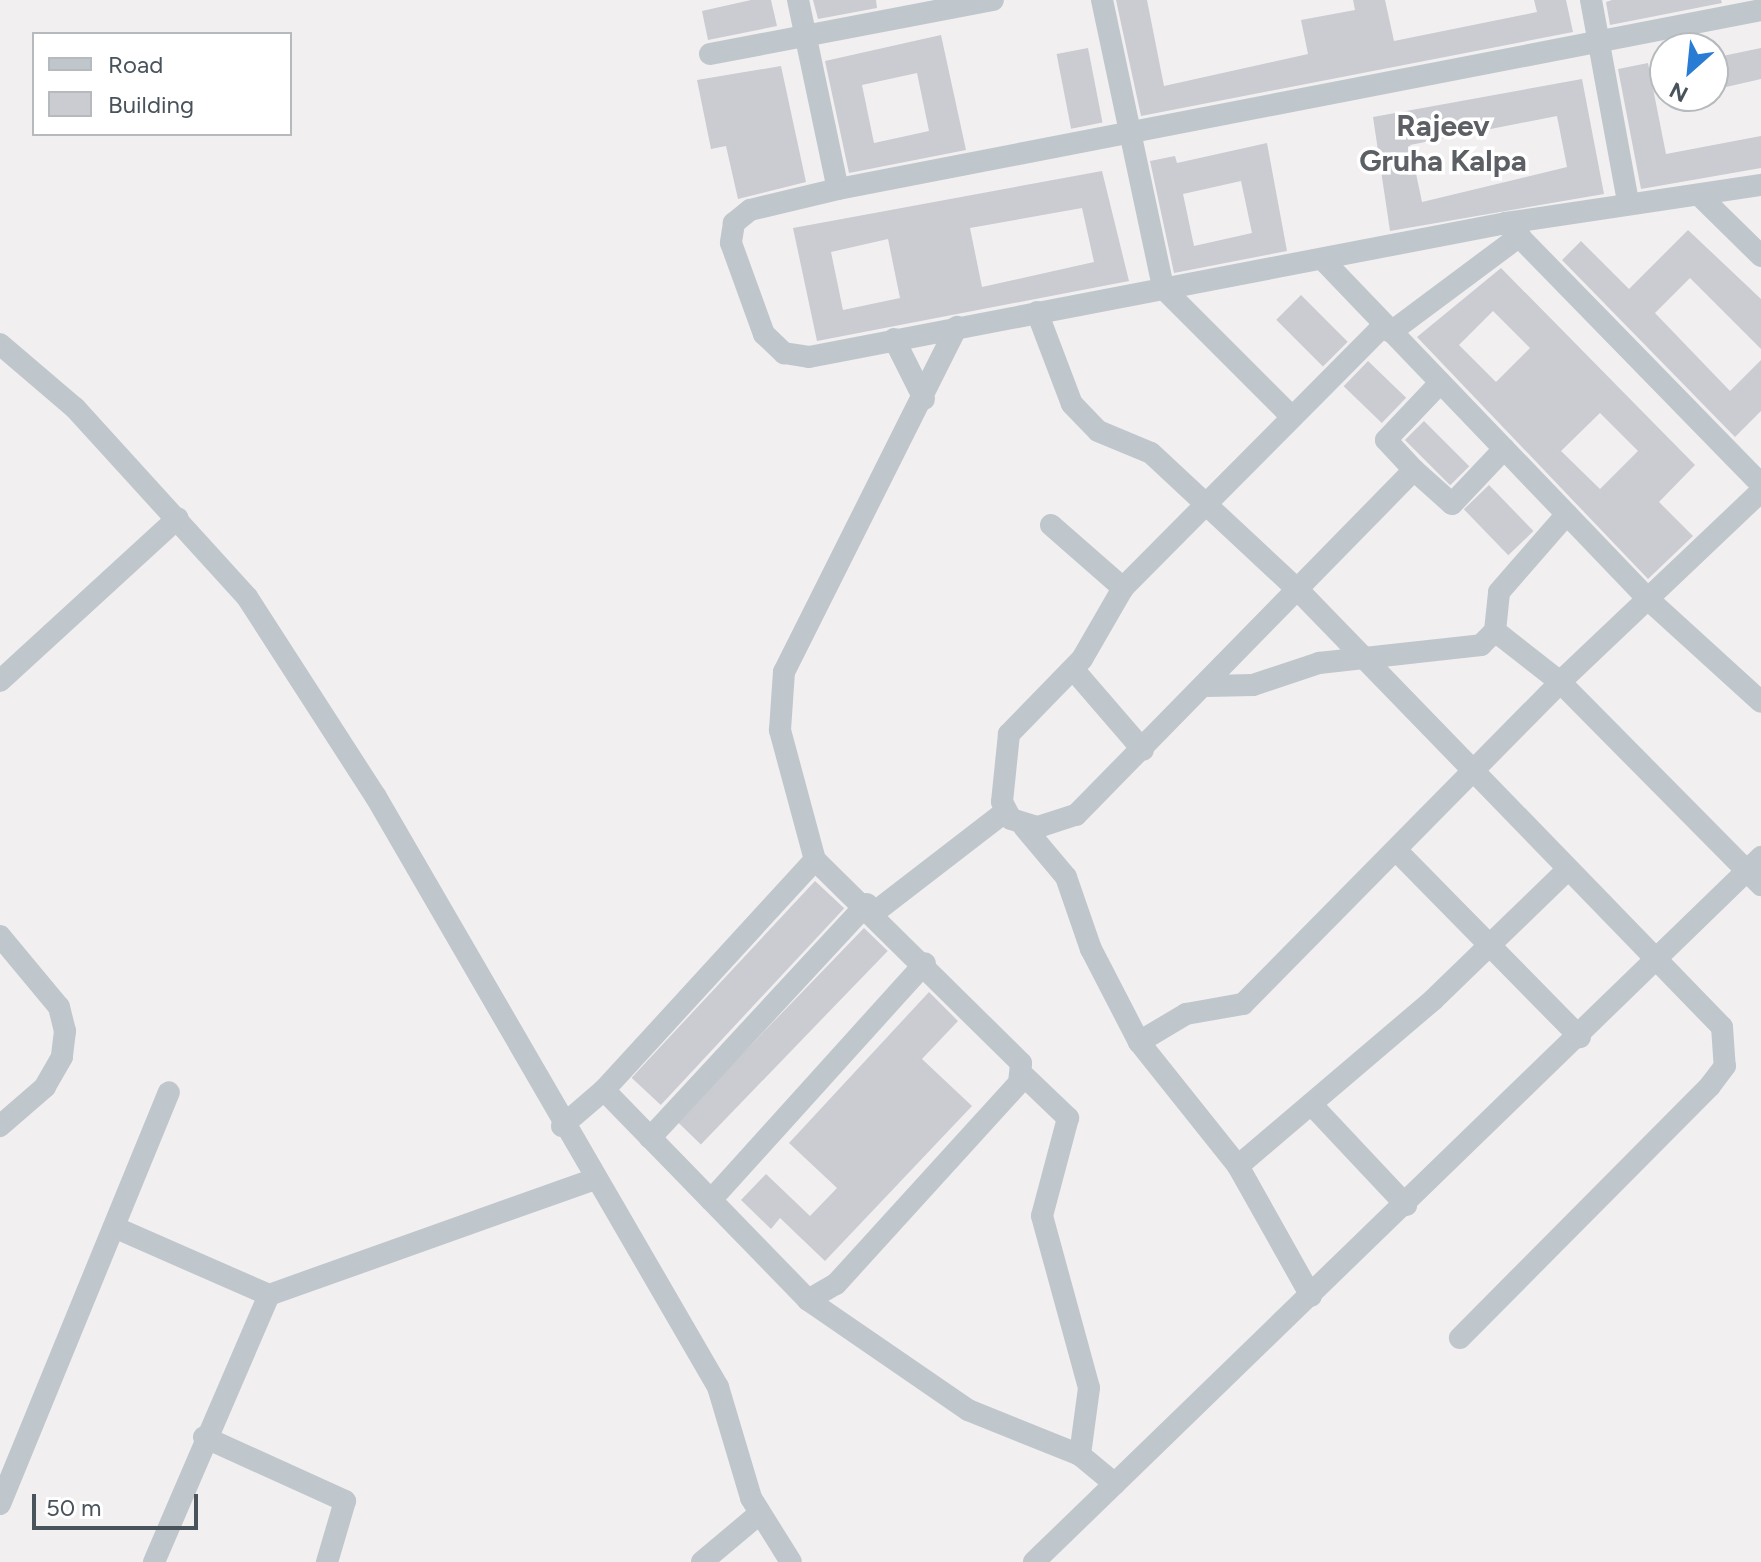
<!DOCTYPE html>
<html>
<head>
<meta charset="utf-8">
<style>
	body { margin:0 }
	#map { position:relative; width:1761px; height:1562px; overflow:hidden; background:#f2eff0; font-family:Figtree,sans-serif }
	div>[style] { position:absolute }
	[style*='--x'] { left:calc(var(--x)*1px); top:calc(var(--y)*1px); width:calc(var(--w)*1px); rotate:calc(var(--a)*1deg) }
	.building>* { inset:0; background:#caccd1; transform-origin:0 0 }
	.minor>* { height:22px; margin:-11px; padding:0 11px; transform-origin:11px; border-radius:11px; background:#bfc7cd }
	span { translate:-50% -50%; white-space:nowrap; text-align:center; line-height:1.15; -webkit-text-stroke:7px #fff; paint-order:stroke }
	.district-label { font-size:30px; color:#5c6064; font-weight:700 }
	.legend { position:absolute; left:32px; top:32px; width:260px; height:104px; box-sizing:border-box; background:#fff; border:2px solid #b6babd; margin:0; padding:10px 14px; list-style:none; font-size:24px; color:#49535b }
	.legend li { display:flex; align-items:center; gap:16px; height:40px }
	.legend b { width:40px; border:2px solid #b6babd }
	.north { position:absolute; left:1649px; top:32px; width:80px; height:80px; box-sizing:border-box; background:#fff; border:2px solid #b6babd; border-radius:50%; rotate:207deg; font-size:22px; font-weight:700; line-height:32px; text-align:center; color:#49535b }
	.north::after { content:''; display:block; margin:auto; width:28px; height:36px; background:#287cd3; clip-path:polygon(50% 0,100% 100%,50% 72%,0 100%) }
	.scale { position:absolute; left:32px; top:1494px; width:166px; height:36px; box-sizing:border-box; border:4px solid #49535b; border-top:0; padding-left:10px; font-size:24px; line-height:28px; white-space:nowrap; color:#49535b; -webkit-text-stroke:6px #fff; paint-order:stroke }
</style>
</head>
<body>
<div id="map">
	<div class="building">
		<i style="clip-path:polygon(751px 0,771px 0,777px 26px,708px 40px,702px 11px)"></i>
		<i style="clip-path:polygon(813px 0,876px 0,877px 8px,818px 19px)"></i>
		<i style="clip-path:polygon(1116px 0,1147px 0,1164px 86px,1308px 54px,1301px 20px,1355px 10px,1353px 0,1385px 0,1394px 41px,1537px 12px,1534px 0,1566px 0,1573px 32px,1141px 116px)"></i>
		<i style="clip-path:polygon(1612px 0,1721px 0,1722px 3px,1610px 25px,1606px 2px)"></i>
		<i style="clip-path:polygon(evenodd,941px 35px,966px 150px,849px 173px,825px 61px,941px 35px,917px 73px,929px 131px,874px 143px,862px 85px,917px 73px)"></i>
		<i style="left:1088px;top:48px;width:76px;height:32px;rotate:79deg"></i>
		<i style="clip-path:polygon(1761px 48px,1761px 79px,1713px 90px,1713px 58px)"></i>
		<i style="clip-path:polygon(1648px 63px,1666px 154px,1761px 136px,1761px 168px,1641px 189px,1618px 69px)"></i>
		<i style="clip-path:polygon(781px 66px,806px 182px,738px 199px,726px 146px,711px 149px,697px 80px)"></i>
		<i style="clip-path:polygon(evenodd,1582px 79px,1604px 194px,1390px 231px,1373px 117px,1582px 79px,1557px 116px,1567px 167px,1422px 202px,1410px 145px,1557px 116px)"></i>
		<i style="clip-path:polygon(evenodd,1267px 143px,1287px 251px,1174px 273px,1150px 161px,1175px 156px,1177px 163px,1267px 143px,1241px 181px,1252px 233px,1194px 246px,1183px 194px,1241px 181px)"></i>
		<i style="clip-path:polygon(evenodd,1102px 171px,1129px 281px,817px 341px,793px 228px,1102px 171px,1082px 208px,1094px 262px,982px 287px,970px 228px,1082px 208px,1102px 171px,888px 239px,900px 298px,843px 310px,831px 252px,888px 239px)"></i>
		<i style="clip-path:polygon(1688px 230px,1761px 299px,1761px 349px,1690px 278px,1655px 313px,1730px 391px,1761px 360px,1761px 411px,1735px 437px,1562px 260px,1581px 241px,1629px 289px)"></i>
		<i style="clip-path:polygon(evenodd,1501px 268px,1695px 465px,1659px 502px,1693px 536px,1648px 579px,1417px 337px,1501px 268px,1493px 311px,1530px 348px,1496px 382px,1459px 345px,1493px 311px,1501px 268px,1600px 413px,1638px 451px,1600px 489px,1561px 451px,1600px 413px)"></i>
		<i style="left:1301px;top:295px;width:66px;height:35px;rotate:45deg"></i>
		<i style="left:1368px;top:361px;width:53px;height:35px;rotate:44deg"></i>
		<i style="left:1424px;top:421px;width:64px;height:27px;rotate:45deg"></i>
		<i style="left:1489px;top:485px;width:64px;height:35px;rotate:46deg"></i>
		<i style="left:815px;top:881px;width:40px;height:269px;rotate:43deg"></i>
		<i style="left:864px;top:928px;width:33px;height:269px;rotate:44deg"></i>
		<i style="clip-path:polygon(929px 992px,958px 1021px,922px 1059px,972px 1106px,825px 1261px,780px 1218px,771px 1229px,741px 1200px,766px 1174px,810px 1216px,837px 1188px,789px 1143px)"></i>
	</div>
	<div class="minor">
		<i style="--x:798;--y:0;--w:193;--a:78.1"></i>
		<i style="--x:1102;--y:0;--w:294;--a:78"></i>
		<i style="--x:1163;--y:288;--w:182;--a:45"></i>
		<i style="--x:1591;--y:0;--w:205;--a:79.6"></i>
		<i style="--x:1761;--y:10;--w:940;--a:169.02"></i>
		<i style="--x:838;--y:189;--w:90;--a:166.6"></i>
		<i style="--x:750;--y:210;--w:21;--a:141"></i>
		<i style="--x:734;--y:223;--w:20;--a:99"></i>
		<i style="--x:731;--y:243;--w:97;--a:70.1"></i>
		<i style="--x:764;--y:334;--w:28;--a:44"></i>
		<i style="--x:784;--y:353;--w:25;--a:9"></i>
		<i style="--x:809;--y:357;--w:710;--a:-10.88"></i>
		<i style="--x:1506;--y:223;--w:258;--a:-8.5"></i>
		<i style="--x:710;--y:54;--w:288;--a:-10.8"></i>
		<i style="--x:1699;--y:195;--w:87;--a:44.5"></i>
		<i style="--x:1506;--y:223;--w:365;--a:45.7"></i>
		<i style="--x:1325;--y:262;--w:468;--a:46.2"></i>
		<i style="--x:1649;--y:600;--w:151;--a:42.3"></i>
		<i style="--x:1037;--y:312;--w:98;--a:69.2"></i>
		<i style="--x:1072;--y:404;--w:37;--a:46"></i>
		<i style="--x:1098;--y:431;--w:57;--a:22.5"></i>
		<i style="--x:1151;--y:453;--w:204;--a:43"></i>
		<i style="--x:1300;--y:592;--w:606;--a:45.87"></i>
		<i style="--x:1722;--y:1027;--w:39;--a:86"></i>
		<i style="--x:1725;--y:1066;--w:25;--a:127"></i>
		<i style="--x:1710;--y:1086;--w:355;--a:134.8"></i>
		<i style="--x:1384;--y:325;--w:371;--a:134.8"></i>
		<i style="--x:1123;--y:588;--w:82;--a:120"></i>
		<i style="--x:1082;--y:659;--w:105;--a:134.2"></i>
		<i style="--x:1009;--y:734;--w:68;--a:95.9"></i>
		<i style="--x:1002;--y:802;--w:19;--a:62"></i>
		<i style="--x:1011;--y:819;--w:28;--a:17"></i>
		<i style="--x:1038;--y:827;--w:40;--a:-18"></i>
		<i style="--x:1076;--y:815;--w:483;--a:-45.6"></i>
		<i style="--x:1414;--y:470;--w:51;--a:41.8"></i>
		<i style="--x:1452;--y:504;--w:76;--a:-46.6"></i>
		<i style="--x:1391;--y:332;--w:161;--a:-36.7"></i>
		<i style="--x:894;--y:339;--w:67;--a:63.4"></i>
		<i style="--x:0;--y:344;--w:99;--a:40.5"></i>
		<i style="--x:75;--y:408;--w:256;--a:47.7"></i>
		<i style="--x:247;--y:597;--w:238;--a:57.2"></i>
		<i style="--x:376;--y:797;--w:682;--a:59.9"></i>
		<i style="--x:718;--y:1387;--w:116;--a:73.4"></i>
		<i style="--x:751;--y:1498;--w:75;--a:58"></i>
		<i style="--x:1414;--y:470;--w:41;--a:-133"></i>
		<i style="--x:1386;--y:440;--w:79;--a:-46.5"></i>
		<i style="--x:1051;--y:525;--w:96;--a:41.2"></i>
		<i style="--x:1495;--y:631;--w:83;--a:38.1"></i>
		<i style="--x:1560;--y:682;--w:286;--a:45.3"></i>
		<i style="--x:1073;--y:669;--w:107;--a:49.2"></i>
		<i style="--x:0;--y:681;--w:241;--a:-42.5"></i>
		<i style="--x:1208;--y:686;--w:45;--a:-1.3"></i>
		<i style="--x:1253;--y:685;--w:70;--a:-18.4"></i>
		<i style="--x:1319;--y:663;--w:163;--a:-6.3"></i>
		<i style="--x:1481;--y:645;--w:20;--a:-45"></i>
		<i style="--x:1495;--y:631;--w:39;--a:-84"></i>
		<i style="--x:1499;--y:592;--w:103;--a:-48.9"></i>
		<i style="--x:1024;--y:827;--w:65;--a:50"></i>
		<i style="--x:1066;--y:877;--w:76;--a:70.9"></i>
		<i style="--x:1091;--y:949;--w:105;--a:62.7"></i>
		<i style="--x:1139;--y:1042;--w:159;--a:51.4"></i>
		<i style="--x:1238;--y:1166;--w:149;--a:60.7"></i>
		<i style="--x:1397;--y:851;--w:261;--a:45.5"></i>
		<i style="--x:875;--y:912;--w:165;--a:-37.6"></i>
		<i style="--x:0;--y:936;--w:92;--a:50.3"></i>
		<i style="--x:59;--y:1007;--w:25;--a:76"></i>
		<i style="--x:65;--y:1031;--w:26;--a:97"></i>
		<i style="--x:62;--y:1057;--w:34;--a:120"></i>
		<i style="--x:45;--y:1087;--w:60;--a:139.1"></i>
		<i style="--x:1139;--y:1042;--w:55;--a:-30.8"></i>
		<i style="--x:1186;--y:1014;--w:58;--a:-10"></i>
		<i style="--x:1243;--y:1004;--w:452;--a:-45.4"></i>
		<i style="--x:1560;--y:682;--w:277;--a:-43.5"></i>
		<i style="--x:1022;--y:1074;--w:64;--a:43.7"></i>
		<i style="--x:1068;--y:1118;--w:101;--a:104.9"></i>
		<i style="--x:1042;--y:1216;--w:178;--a:74.7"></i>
		<i style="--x:1089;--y:1388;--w:68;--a:97.7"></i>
		<i style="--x:604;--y:1090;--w:293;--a:45.8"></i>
		<i style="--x:808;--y:1300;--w:32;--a:-30"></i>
		<i style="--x:836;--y:1284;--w:272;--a:-47.7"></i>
		<i style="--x:1019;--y:1083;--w:20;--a:-84"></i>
		<i style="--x:1021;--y:1063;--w:289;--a:-135.4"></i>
		<i style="--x:815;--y:860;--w:135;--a:-105.1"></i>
		<i style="--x:780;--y:730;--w:58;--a:-86.1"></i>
		<i style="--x:784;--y:672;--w:386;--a:-63.4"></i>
		<i style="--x:1311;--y:1104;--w:139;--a:46.8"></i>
		<i style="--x:562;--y:1126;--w:55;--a:-40.6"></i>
		<i style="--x:604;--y:1090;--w:312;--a:-47.5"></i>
		<i style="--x:650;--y:1138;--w:319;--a:-47.2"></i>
		<i style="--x:1238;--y:1166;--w:256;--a:-40.4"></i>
		<i style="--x:1433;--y:1000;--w:185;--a:-44.1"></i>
		<i style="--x:711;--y:1200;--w:319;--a:-47.9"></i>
		<i style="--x:114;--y:1227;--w:169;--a:23.7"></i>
		<i style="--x:808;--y:1300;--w:194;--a:34.5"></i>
		<i style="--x:968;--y:1410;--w:121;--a:21.9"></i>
		<i style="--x:1080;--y:1455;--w:45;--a:39.6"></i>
		<i style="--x:204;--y:1437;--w:155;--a:24.4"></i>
		<i style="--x:345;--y:1501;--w:64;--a:106.4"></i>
		<i style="--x:0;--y:1504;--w:445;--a:-67.7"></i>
		<i style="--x:154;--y:1562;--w:291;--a:-66.7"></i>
		<i style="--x:269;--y:1295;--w:345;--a:-19.6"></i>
		<i style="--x:702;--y:1562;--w:75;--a:-40.1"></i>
		<i style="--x:1034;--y:1562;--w:1013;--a:-44.12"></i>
	</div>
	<div class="district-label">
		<span style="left:1443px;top:143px">Rajeev<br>Gruha Kalpa</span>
	</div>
	<ul class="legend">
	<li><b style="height:10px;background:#bfc7cd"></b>Road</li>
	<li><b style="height:22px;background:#caccd1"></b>Building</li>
	</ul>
	<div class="north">N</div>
	<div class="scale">50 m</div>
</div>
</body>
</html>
